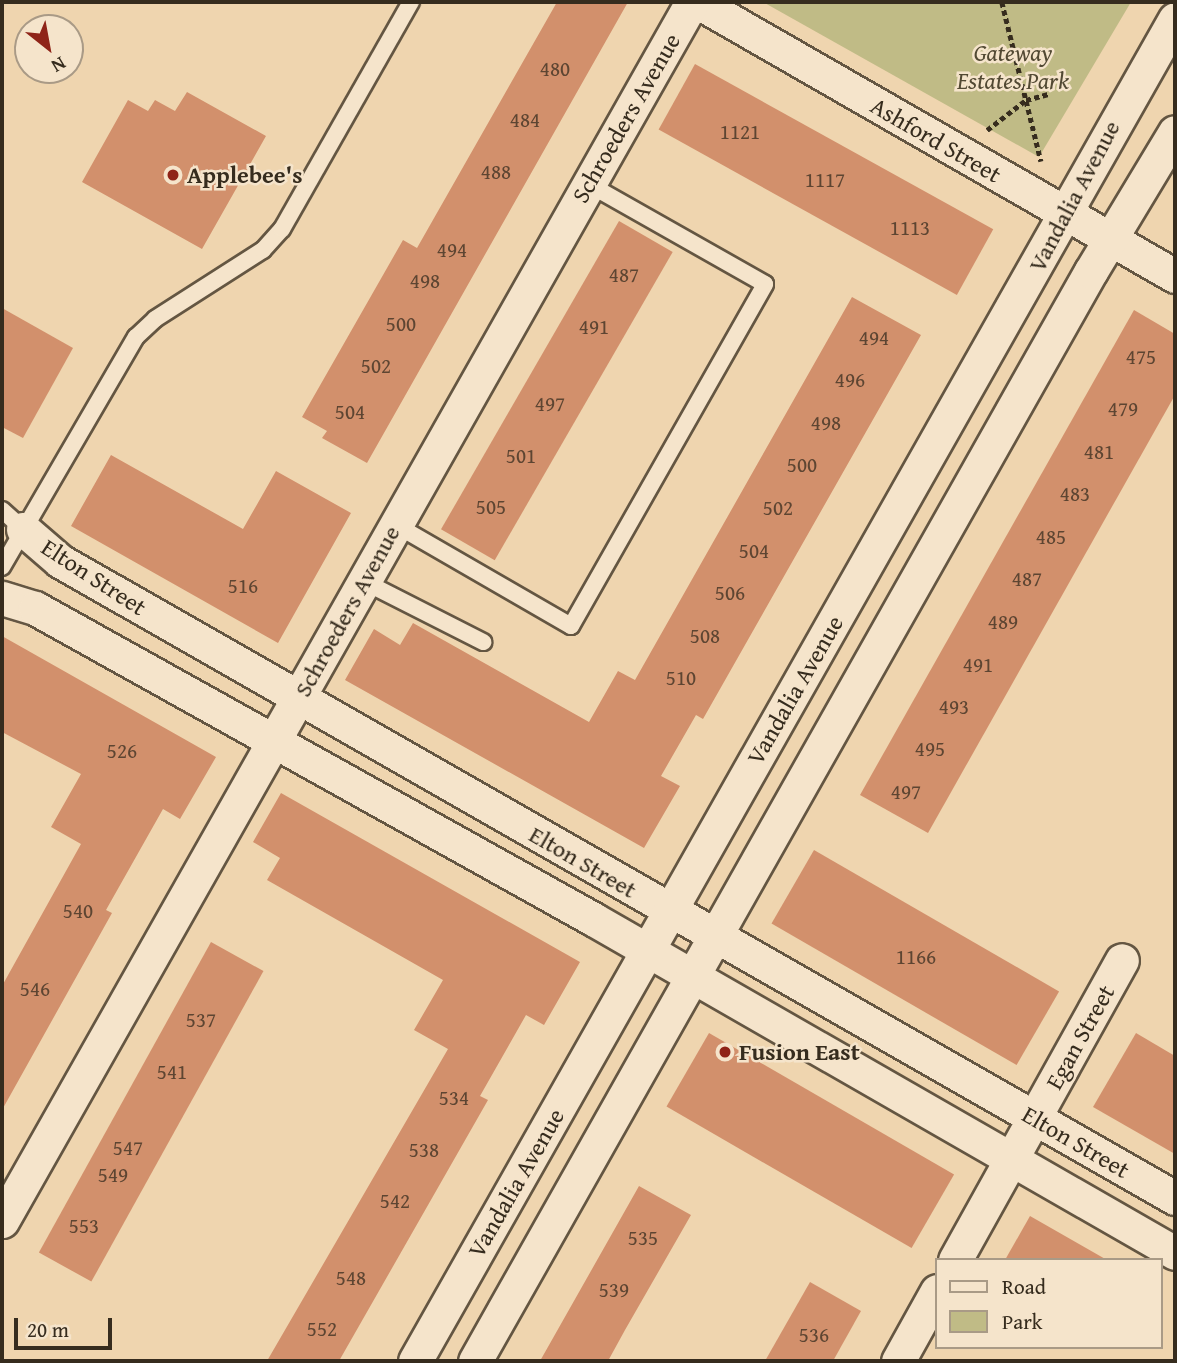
<!DOCTYPE html>
<html>
<head>
<meta charset="utf-8">
<style>
	body { margin:0 }
	#map { position:relative; width:1177px; height:1363px; overflow:hidden; background:#efd5af; font-family:"Gentium Book Plus",serif }
	div>[style] { position:absolute }
	[style*='--x'] { left:calc(var(--x)*1px); top:calc(var(--y)*1px); width:calc(var(--w)*1px); rotate:calc(var(--a)*1deg) }
	.green>* { inset:0; background:#c0bb86 }
	.building>* { inset:0; background:#d2906c; transform-origin:0 0 }
	.path>* { height:4.5px; margin-top:-2.25px; transform-origin:0; background:repeating-linear-gradient(90deg,#362c1e 0 5px,transparent 0 8.5px) }
	.roads { filter:drop-shadow(2px 0 #645642) drop-shadow(-2px 0 #645642) drop-shadow(0 2px #645642) drop-shadow(0 -2px #645642) }
	.service>* { height:16px; margin:-8px; padding:0 8px; transform-origin:8px; border-radius:8px; background:#f5e4cb }
	.minor>* { height:33px; margin:-16.5px; padding:0 16.5px; transform-origin:16.5px; border-radius:16.5px; background:#f5e4cb }
	.dots>* { width:19px; height:19px; translate:-50% -50%; box-sizing:border-box; border:4px solid #f5e4cb; border-radius:50% }
	span { translate:-50% -50%; white-space:nowrap; text-align:center; line-height:1.15; -webkit-text-stroke:5px #f5e4cb; paint-order:stroke }
	.number-label { font-size:21px; color:#5d4532 }
	.number-label span { -webkit-text-stroke-width:0 }
	.park-label { font-size:24px; color:#524933; font-style:italic }
	.street-label { font-size:24px; color:#362c1e }
	.poi-label { font-size:24px; color:#362c1e; font-weight:700 }
	.left { translate:0 -50%; text-align:left }
	.frame { position:absolute; inset:0; border:4px solid #362c1e; pointer-events:none }
	.legend { position:absolute; left:935px; top:1258px; width:228px; height:91px; box-sizing:border-box; background:#f5e4cb; border:2px solid #a99a86; margin:0; padding:9px 12px; list-style:none; font-size:21px; color:#362c1e }
	.legend li { display:flex; align-items:center; gap:14px; height:35px }
	.legend b { width:35px; border:2px solid #a99a86 }
	.north { position:absolute; left:14px; top:14px; width:70px; height:70px; box-sizing:border-box; background:#f5e4cb; border:2px solid #a99a86; border-radius:50%; rotate:149deg; font-size:19px; font-weight:700; line-height:28px; text-align:center; color:#362c1e }
	.north::after { content:''; display:block; margin:auto; width:24px; height:32px; background:#8f2418; clip-path:polygon(50% 0,100% 100%,50% 72%,0 100%) }
	.scale { position:absolute; left:14px; top:1318px; width:98px; height:32px; box-sizing:border-box; border:4px solid #362c1e; border-top:0; padding-left:9px; font-size:21px; line-height:24px; white-space:nowrap; color:#362c1e; -webkit-text-stroke:5px #f5e4cb; paint-order:stroke }
</style>
</head>
<body>
<div id="map">
	<div class="green">
		<i style="clip-path:polygon(763px 2px,1131px 2px,1039px 157px)"></i>
	</div>
	<div class="building">
		<i style="clip-path:polygon(557px 2px,628px 2px,367px 463px,322px 438px,327px 431px,302px 417px,403px 240px,417px 248px)"></i>
		<i style="left:695px;top:64px;width:341px;height:75px;rotate:29deg"></i>
		<i style="clip-path:polygon(187px 92px,266px 136px,202px 249px,82px 182px,128px 100px,148px 111px,155px 100px,175px 111px)"></i>
		<i style="left:619px;top:221px;width:62px;height:356px;rotate:30deg"></i>
		<i style="clip-path:polygon(852px 297px,921px 335px,703px 719px,696px 715px,661px 776px,680px 786px,644px 848px,345px 680px,374px 629px,400px 645px,413px 623px,589px 722px,618px 671px,635px 680px)"></i>
		<i style="clip-path:polygon(2px 308px,73px 348px,23px 438px,2px 427px)"></i>
		<i style="clip-path:polygon(1134px 310px,1175px 334px,1175px 395px,928px 833px,860px 795px)"></i>
		<i style="clip-path:polygon(111px 455px,243px 529px,276px 471px,351px 513px,278px 643px,71px 526px)"></i>
		<i style="clip-path:polygon(2px 636px,216px 757px,180px 819px,163px 809px,106px 910px,112px 913px,2px 1110px,2px 986px,81px 844px,51px 827px,81px 774px,2px 732px)"></i>
		<i style="clip-path:polygon(281px 793px,580px 962px,544px 1025px,526px 1015px,480px 1096px,488px 1100px,339px 1361px,267px 1361px,448px 1049px,414px 1030px,443px 980px,267px 880px,280px 858px,253px 842px)"></i>
		<i style="left:814px;top:850px;width:283px;height:85px;rotate:30deg"></i>
		<i style="left:211px;top:942px;width:60px;height:355px;rotate:29deg"></i>
		<i style="left:709px;top:1033px;width:283px;height:85px;rotate:30deg"></i>
		<i style="clip-path:polygon(1136px 1033px,1175px 1056px,1175px 1154px,1093px 1107px)"></i>
		<i style="clip-path:polygon(639px 1186px,691px 1215px,625px 1330px,608px 1361px,540px 1361px)"></i>
		<i style="clip-path:polygon(1030px 1216px,1107px 1260px,1005px 1260px)"></i>
		<i style="clip-path:polygon(810px 1282px,861px 1311px,833px 1361px,765px 1361px)"></i>
	</div>
	<div class="path">
		<i style="--x:1002;--y:2;--w:164;--a:76.2"></i>
		<i style="--x:987;--y:130;--w:49;--a:-37.6"></i>
		<i style="--x:1026;--y:100;--w:23;--a:-15"></i>
	</div>
	<div class="roads">
		<div class="service">
			<i style="--x:2;--y:510;--w:28;--a:42"></i>
			<i style="--x:396;--y:525;--w:202;--a:30"></i>
			<i style="--x:571;--y:626;--w:393;--a:-60.4"></i>
			<i style="--x:765;--y:284;--w:203;--a:-150.5"></i>
			<i style="--x:2;--y:567;--w:266;--a:-59.8"></i>
			<i style="--x:136;--y:337;--w:26;--a:-43"></i>
			<i style="--x:155;--y:319;--w:128;--a:-32.6"></i>
			<i style="--x:263;--y:250;--w:28;--a:-48"></i>
			<i style="--x:282;--y:229;--w:261;--a:-60.4"></i>
			<i style="--x:363;--y:581;--w:135;--a:26.9"></i>
		</div>
		<div class="minor">
			<i style="--x:698;--y:2;--w:550;--a:29.87"></i>
			<i style="--x:23;--y:529;--w:49;--a:40.9"></i>
			<i style="--x:60;--y:561;--w:1284;--a:29.74"></i>
			<i style="--x:2;--y:598;--w:34;--a:17"></i>
			<i style="--x:35;--y:608;--w:639;--a:29.13"></i>
			<i style="--x:593;--y:919;--w:671;--a:29.85"></i>
			<i style="--x:2;--y:1221;--w:1401;--a:-60.49"></i>
			<i style="--x:955;--y:1260;--w:343;--a:-60.9"></i>
			<i style="--x:415;--y:1361;--w:1542;--a:-60.48"></i>
			<i style="--x:475;--y:1361;--w:1252;--a:-60.53"></i>
			<i style="--x:1091;--y:271;--w:162;--a:-58.9"></i>
			<i style="--x:898;--y:1361;--w:80;--a:-60.9"></i>
		</div>
	</div>
	<div class="dots">
		<i style="left:173px;top:175px;background:#8f2418"></i>
		<i style="left:725px;top:1052px;background:#8f2418"></i>
	</div>
	<div class="number-label">
		<span style="left:555px;top:69px">480</span>
		<span style="left:525px;top:120px">484</span>
		<span style="left:740px;top:132px">1121</span>
		<span style="left:496px;top:172px">488</span>
		<span style="left:825px;top:180px">1117</span>
		<span style="left:910px;top:228px">1113</span>
		<span style="left:452px;top:250px">494</span>
		<span style="left:624px;top:275px">487</span>
		<span style="left:425px;top:281px">498</span>
		<span style="left:401px;top:324px">500</span>
		<span style="left:594px;top:327px">491</span>
		<span style="left:874px;top:338px">494</span>
		<span style="left:1141px;top:357px">475</span>
		<span style="left:376px;top:366px">502</span>
		<span style="left:850px;top:380px">496</span>
		<span style="left:550px;top:404px">497</span>
		<span style="left:1123px;top:409px">479</span>
		<span style="left:350px;top:412px">504</span>
		<span style="left:826px;top:423px">498</span>
		<span style="left:1099px;top:452px">481</span>
		<span style="left:521px;top:456px">501</span>
		<span style="left:802px;top:465px">500</span>
		<span style="left:1075px;top:494px">483</span>
		<span style="left:491px;top:507px">505</span>
		<span style="left:778px;top:508px">502</span>
		<span style="left:1051px;top:537px">485</span>
		<span style="left:754px;top:551px">504</span>
		<span style="left:1027px;top:579px">487</span>
		<span style="left:243px;top:586px">516</span>
		<span style="left:730px;top:593px">506</span>
		<span style="left:1003px;top:622px">489</span>
		<span style="left:705px;top:636px">508</span>
		<span style="left:978px;top:665px">491</span>
		<span style="left:681px;top:678px">510</span>
		<span style="left:954px;top:707px">493</span>
		<span style="left:930px;top:749px">495</span>
		<span style="left:122px;top:751px">526</span>
		<span style="left:906px;top:792px">497</span>
		<span style="left:78px;top:911px">540</span>
		<span style="left:916px;top:957px">1166</span>
		<span style="left:35px;top:989px">546</span>
		<span style="left:201px;top:1020px">537</span>
		<span style="left:172px;top:1072px">541</span>
		<span style="left:454px;top:1098px">534</span>
		<span style="left:128px;top:1148px">547</span>
		<span style="left:424px;top:1150px">538</span>
		<span style="left:113px;top:1175px">549</span>
		<span style="left:395px;top:1201px">542</span>
		<span style="left:84px;top:1226px">553</span>
		<span style="left:643px;top:1238px">535</span>
		<span style="left:351px;top:1278px">548</span>
		<span style="left:614px;top:1290px">539</span>
		<span style="left:322px;top:1329px">552</span>
		<span style="left:814px;top:1335px">536</span>
	</div>
	<div class="park-label">
		<span style="left:1013px;top:67px">Gateway<br>Estates Park</span>
	</div>
	<div class="street-label">
		<span style="left:626px;top:118px;rotate:-60deg">Schroeders Avenue</span>
		<span style="left:936px;top:140px;rotate:30deg">Ashford Street</span>
		<span style="left:1074px;top:196px;rotate:-62deg">Vandalia Avenue</span>
		<span style="left:94px;top:577px;rotate:33deg">Elton Street</span>
		<span style="left:347px;top:611px;rotate:-61deg">Schroeders Avenue</span>
		<span style="left:795px;top:690px;rotate:-60deg">Vandalia Avenue</span>
		<span style="left:583px;top:862px;rotate:30deg">Elton Street</span>
		<span style="left:1080px;top:1037px;rotate:-61deg">Egan Street</span>
		<span style="left:1076px;top:1142px;rotate:30deg">Elton Street</span>
		<span style="left:516px;top:1183px;rotate:-60deg">Vandalia Avenue</span>
	</div>
	<div class="poi-label">
		<span class="left" style="left:187px;top:175px">Applebee's</span>
		<span class="left" style="left:739px;top:1052px">Fusion East</span>
	</div>
	<div class="frame"></div>
	<ul class="legend">
	<li><b style="height:9px;background:#f5e4cb"></b>Road</li>
	<li><b style="height:19px;background:#c0bb86"></b>Park</li>
	</ul>
	<div class="north">N</div>
	<div class="scale">20 m</div>
</div>
</body>
</html>
